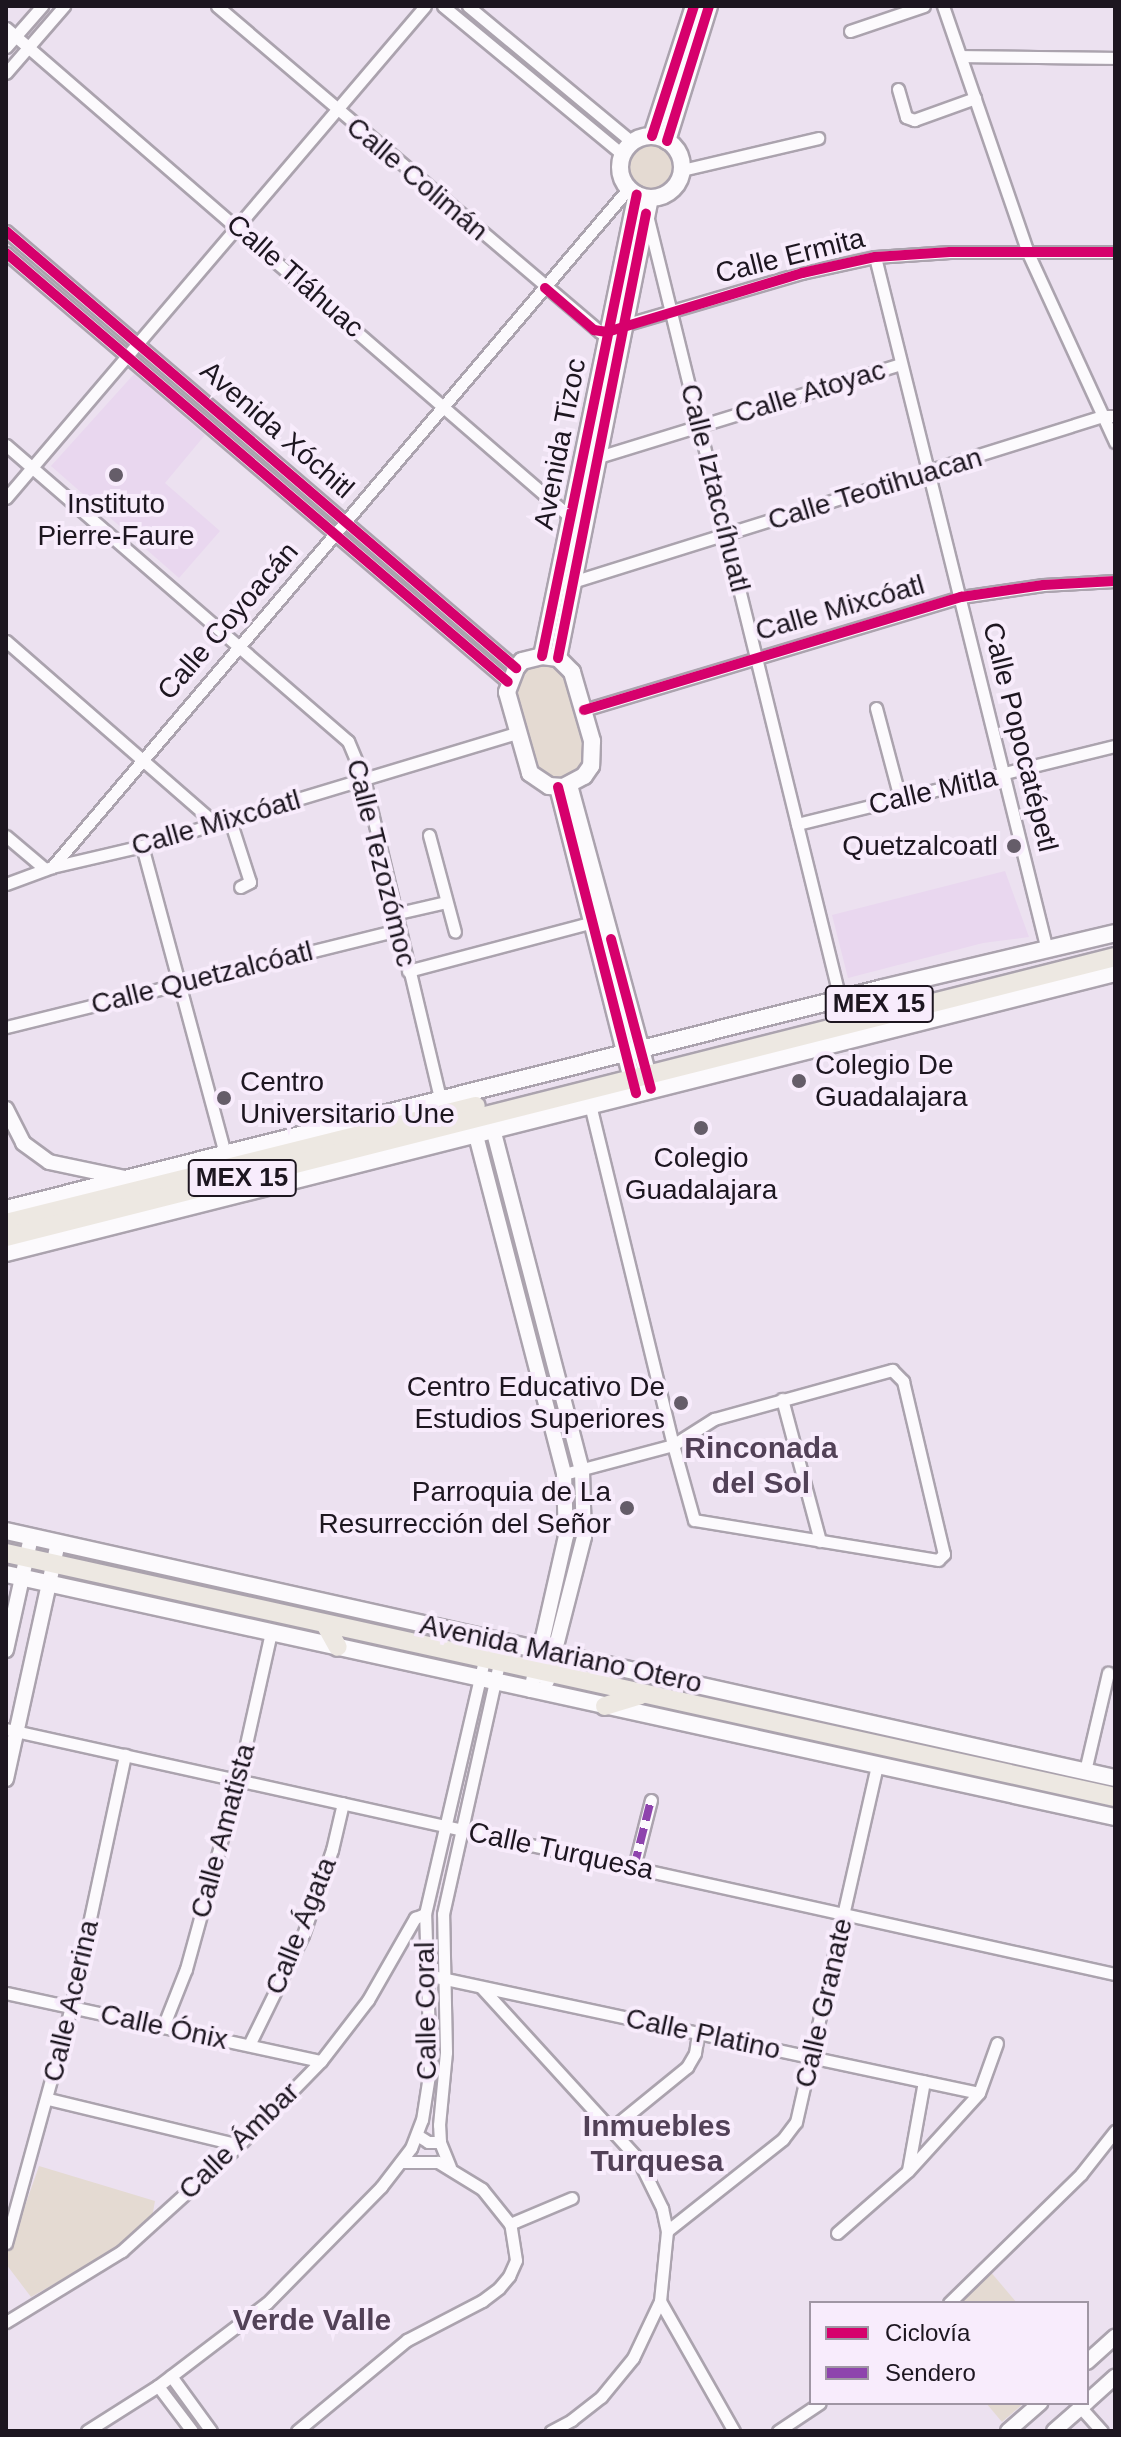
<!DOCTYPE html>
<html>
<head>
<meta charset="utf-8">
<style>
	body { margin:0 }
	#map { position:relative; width:1121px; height:2437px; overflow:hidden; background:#ece1f0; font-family:Helvetica,sans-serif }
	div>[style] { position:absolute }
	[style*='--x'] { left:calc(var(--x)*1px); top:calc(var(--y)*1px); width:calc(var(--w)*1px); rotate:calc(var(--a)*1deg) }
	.built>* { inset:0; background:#e9d7ef }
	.green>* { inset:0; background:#e4dad2 }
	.round { border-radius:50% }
	.roads { filter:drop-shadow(2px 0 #aba3ae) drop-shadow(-2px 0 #aba3ae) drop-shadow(0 2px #aba3ae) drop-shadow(0 -2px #aba3ae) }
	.minor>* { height:11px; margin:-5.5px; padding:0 5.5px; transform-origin:5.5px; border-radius:5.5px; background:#fcfafd }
	.tertiary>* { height:14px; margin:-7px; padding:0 7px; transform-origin:7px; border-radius:7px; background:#fcfafd }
	.secondary>* { height:16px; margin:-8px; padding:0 8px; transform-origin:8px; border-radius:8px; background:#fcfafd }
	.secondary>.ring { margin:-8px; padding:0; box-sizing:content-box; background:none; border:16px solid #fcfafd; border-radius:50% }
	.primary>* { height:18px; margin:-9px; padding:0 9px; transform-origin:9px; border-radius:9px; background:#ede8e2 }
	.quiet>* { height:8px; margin-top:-4px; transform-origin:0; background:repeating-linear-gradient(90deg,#8e44ad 0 16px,transparent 0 24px) }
	.cycleway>* { height:10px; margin:-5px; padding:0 5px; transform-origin:5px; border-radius:5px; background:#d6006c }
	.dots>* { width:22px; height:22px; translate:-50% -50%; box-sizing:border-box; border:4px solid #f8ecfc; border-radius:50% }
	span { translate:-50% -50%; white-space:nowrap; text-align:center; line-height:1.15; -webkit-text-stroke:8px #f8ecfc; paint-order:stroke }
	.shield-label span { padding:2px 6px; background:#f8ecfc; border:2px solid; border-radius:6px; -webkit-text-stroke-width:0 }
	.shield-label { font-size:26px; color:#1d1620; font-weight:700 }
	.street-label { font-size:28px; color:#1d1620 }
	.poi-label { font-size:28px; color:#1d1620 }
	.right { translate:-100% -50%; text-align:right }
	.left { translate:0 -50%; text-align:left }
	.neighbourhood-label { font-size:30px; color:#524157; font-weight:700 }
	.frame { position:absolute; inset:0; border:8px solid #1d1620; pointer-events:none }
	.legend { position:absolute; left:809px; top:2301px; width:280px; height:104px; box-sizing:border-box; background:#f8ecfc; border:2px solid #a096a4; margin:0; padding:10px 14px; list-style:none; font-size:24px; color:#1d1620 }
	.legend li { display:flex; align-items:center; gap:16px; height:40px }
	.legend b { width:40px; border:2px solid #a096a4 }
</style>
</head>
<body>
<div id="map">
	<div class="built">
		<i style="clip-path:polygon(134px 374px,205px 435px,165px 483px,220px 531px,179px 578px,51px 466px)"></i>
		<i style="clip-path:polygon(1005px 871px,1029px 937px,983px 943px,848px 978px,832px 915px)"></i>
	</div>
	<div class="green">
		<i class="round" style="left:629px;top:145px;width:46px;height:46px"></i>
		<i style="clip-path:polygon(548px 661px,563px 669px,585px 742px,586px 753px,580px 765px,572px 774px,559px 778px,540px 774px,533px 764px,513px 688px,525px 669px,536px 662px)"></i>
		<i style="clip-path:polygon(39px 2166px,155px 2201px,152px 2218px,120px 2247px,31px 2297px,6px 2264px,6px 2248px,14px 2237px)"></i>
		<i style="clip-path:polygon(989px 2270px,1017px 2303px,949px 2303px)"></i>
		<i style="clip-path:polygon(986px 2403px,1024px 2403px,1002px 2422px)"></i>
	</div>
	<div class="roads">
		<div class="minor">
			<i style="--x:217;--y:6;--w:503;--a:40.4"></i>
			<i style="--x:600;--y:332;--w:210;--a:-16.3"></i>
			<i style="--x:802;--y:273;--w:75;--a:-12.4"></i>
			<i style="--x:875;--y:257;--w:75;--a:-3.8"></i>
			<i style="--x:950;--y:252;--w:165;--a:0"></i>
			<i style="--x:443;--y:6;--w:232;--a:39.6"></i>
			<i style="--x:468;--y:6;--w:213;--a:39.7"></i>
			<i style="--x:943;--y:6;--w:261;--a:71"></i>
			<i style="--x:1028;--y:253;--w:208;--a:65.3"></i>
			<i style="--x:6;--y:28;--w:745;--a:40.92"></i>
			<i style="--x:569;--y:516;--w:6;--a:0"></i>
			<i style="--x:850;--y:31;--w:78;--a:-18.7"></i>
			<i style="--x:6;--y:47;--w:55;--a:-48.7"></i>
			<i style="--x:961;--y:56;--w:154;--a:0.7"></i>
			<i style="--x:6;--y:73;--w:89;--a:-49.1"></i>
			<i style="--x:898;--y:89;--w:29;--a:74"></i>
			<i style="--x:906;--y:117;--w:9;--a:21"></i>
			<i style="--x:914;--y:120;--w:65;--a:-19.8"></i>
			<i style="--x:682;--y:170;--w:140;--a:-13.2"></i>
			<i style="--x:648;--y:219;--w:803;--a:76.17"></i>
			<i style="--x:6;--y:231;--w:672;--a:40.59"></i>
			<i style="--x:6;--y:253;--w:660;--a:40.52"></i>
			<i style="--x:875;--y:257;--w:714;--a:76.06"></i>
			<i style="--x:6;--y:445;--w:452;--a:40.9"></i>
			<i style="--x:348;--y:741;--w:41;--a:67.2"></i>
			<i style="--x:364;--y:779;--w:329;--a:76.6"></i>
			<i style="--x:592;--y:459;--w:323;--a:-17.1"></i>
			<i style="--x:6;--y:498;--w:646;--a:-49.58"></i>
			<i style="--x:569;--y:583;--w:560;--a:-17.37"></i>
			<i style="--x:1103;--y:416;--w:12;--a:0"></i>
			<i style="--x:6;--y:641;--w:279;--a:41.1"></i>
			<i style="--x:876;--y:708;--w:93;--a:75.1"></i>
			<i style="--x:584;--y:710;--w:394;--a:-16.7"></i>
			<i style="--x:961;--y:597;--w:83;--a:-8.3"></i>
			<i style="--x:1043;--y:585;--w:72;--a:-3.2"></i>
			<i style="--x:230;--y:820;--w:65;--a:72.1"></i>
			<i style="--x:250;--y:882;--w:11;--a:153"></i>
			<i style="--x:797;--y:824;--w:327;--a:-13.8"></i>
			<i style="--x:429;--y:835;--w:100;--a:75"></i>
			<i style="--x:6;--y:836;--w:51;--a:40.2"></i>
			<i style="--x:142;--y:846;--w:319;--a:74.9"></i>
			<i style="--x:52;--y:867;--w:890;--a:-49.65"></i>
			<i style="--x:6;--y:884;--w:49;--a:-20.3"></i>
			<i style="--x:52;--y:867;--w:92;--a:-13.1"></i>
			<i style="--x:142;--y:846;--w:392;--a:-16.8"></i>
			<i style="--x:394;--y:914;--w:53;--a:-13"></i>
			<i style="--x:408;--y:971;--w:191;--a:-14.8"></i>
			<i style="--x:6;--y:1027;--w:404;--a:-13.9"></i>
			<i style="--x:782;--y:1399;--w:147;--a:75"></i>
			<i style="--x:564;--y:1474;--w:113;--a:-14.9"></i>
			<i style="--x:673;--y:1445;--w:49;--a:-32.4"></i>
			<i style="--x:714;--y:1419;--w:185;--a:-15.4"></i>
			<i style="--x:892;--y:1370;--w:16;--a:45"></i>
			<i style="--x:903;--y:1381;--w:178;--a:76.7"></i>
			<i style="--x:944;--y:1554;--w:8;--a:135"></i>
			<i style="--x:938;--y:1560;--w:247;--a:-170.7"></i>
			<i style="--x:694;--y:1520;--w:78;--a:-105.6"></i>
			<i style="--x:673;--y:1445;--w:351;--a:-103.7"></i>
			<i style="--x:6;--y:1729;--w:1136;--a:12.46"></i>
			<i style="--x:1085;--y:1771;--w:101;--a:-76.8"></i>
			<i style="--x:634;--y:1867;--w:69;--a:-75.8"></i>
			<i style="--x:427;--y:1975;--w:564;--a:12.07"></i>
			<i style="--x:481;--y:1987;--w:233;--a:47.6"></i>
			<i style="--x:638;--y:2159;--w:55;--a:63.9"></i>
			<i style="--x:662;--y:2208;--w:24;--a:78"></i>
			<i style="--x:667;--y:2231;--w:70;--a:95.7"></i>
			<i style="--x:660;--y:2301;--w:63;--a:115.3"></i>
			<i style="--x:633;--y:2358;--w:50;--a:129.4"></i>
			<i style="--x:601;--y:2397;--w:37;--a:142"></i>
			<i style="--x:572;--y:2420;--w:24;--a:152"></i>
			<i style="--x:6;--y:1993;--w:322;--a:12.2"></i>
			<i style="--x:163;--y:2027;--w:62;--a:-68.4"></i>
			<i style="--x:186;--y:1969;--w:196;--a:-74.6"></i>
			<i style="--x:238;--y:1780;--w:152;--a:-77.4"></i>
			<i style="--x:249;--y:2045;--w:123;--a:-63.9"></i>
			<i style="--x:303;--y:1935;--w:90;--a:-71.2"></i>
			<i style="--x:332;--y:1850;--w:48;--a:-76.8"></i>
			<i style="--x:48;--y:2099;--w:196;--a:13.5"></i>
			<i style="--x:612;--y:2128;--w:97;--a:-39.1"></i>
			<i style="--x:687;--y:2067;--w:16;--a:-60"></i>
			<i style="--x:695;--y:2053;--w:20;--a:-81"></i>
			<i style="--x:417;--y:2135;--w:13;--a:32"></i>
			<i style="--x:428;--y:2142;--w:12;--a:0"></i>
			<i style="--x:450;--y:2167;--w:27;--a:-112"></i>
			<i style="--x:440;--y:2142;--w:17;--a:-93"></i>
			<i style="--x:439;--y:2125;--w:73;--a:-84.5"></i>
			<i style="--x:446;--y:2052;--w:138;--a:-91.2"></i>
			<i style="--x:443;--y:1914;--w:279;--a:-77.4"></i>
			<i style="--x:908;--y:2170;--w:90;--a:-79.8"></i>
			<i style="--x:510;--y:2224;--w:67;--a:-22.8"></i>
			<i style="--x:667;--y:2231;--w:148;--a:-38.4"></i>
			<i style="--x:783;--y:2139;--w:21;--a:-53"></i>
			<i style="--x:796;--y:2122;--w:365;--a:-77.2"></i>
			<i style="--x:837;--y:2233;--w:94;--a:-41.1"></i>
			<i style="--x:908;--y:2171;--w:105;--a:-47.7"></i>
			<i style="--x:979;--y:2093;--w:53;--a:-70.2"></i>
			<i style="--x:6;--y:2243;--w:245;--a:-74.6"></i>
			<i style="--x:71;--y:2007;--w:258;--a:-77.9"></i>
			<i style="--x:660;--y:2301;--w:150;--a:60.4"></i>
			<i style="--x:949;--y:2303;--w:185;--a:-44.3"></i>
			<i style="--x:1081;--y:2174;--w:55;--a:-51.7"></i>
			<i style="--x:6;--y:2322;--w:136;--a:-31.5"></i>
			<i style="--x:122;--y:2251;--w:158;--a:-42.2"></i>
			<i style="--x:239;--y:2145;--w:117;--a:-45.7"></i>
			<i style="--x:321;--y:2061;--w:77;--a:-52.4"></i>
			<i style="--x:368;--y:2000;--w:95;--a:-60.2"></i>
			<i style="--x:415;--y:1918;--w:11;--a:-22"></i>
			<i style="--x:171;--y:2376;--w:68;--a:54"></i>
			<i style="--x:158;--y:2386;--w:56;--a:52.9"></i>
			<i style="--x:1081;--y:2408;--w:31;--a:48"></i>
			<i style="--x:87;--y:2431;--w:84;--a:-32.4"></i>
			<i style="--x:158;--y:2386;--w:137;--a:-37.3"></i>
			<i style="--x:267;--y:2303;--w:163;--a:-45.5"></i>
			<i style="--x:381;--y:2187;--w:49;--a:-52.4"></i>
			<i style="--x:411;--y:2148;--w:30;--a:-69"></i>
			<i style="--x:422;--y:2120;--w:52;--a:-81.1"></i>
			<i style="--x:430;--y:2069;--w:155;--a:-91.8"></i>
			<i style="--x:425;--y:1914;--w:283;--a:-76.9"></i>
			<i style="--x:297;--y:2431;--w:143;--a:-39.6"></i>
			<i style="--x:407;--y:2340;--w:85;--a:-27.5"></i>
			<i style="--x:482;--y:2301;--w:21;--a:-37"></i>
			<i style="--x:499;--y:2288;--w:16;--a:-50"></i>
			<i style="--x:509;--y:2276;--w:17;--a:-66"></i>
			<i style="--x:516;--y:2260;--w:36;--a:-99"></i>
			<i style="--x:510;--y:2224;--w:45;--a:-128.7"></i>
			<i style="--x:482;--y:2189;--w:52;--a:-148.5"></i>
			<i style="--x:438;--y:2162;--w:37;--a:180"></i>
			<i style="--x:778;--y:2431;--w:50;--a:-33.7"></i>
		</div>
		<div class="tertiary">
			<i style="--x:6;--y:1109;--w:38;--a:63"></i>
			<i style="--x:23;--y:1143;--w:32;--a:36"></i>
			<i style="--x:49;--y:1162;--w:78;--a:11.9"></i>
			<i style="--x:473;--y:1124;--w:362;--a:75.4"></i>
			<i style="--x:564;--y:1474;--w:62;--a:88.2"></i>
			<i style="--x:566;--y:1536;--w:158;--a:102.8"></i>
			<i style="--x:493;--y:1129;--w:353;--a:75.4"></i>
			<i style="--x:582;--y:1471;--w:66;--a:88.3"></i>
			<i style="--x:584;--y:1537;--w:149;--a:104.4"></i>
			<i style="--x:6;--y:1650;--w:116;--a:-77.5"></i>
			<i style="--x:6;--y:1779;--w:242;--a:-77.6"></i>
			<i style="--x:1087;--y:2362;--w:38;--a:-42"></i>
			<i style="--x:1087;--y:2402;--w:38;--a:-42"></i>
			<i style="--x:1008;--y:2431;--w:43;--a:-41.2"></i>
			<i style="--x:1054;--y:2431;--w:43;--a:-41.2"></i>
		</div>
		<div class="secondary">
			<i style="--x:652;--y:136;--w:137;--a:-72.1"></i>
			<i class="ring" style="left:620px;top:136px;width:46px;height:46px"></i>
			<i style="--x:667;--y:141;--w:141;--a:-72.7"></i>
			<i style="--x:542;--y:656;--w:471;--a:-78.4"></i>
			<i style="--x:542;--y:656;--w:16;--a:7"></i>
			<i style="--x:558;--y:658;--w:20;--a:45"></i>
			<i style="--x:572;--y:672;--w:72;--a:73.8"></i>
			<i style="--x:592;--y:741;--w:25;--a:92"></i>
			<i style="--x:591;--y:766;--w:12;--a:125"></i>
			<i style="--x:584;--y:776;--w:24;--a:152"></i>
			<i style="--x:563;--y:787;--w:14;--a:-176"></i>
			<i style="--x:549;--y:786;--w:23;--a:-146"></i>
			<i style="--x:530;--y:773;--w:84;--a:-105.9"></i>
			<i style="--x:507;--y:692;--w:26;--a:-69"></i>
			<i style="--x:516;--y:668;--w:9;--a:-49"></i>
			<i style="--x:522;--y:661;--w:21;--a:-14"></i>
			<i style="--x:558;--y:658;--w:468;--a:-78.7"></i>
			<i style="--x:569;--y:785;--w:313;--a:74.8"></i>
			<i style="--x:558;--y:787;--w:314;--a:75.8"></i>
			<i style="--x:6;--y:1209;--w:904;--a:-14.14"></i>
			<i style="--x:883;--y:988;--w:238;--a:-13.3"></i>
			<i style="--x:6;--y:1253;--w:1144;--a:-14.17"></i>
			<i style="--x:6;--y:1531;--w:1136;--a:12.56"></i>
			<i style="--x:6;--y:1574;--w:1135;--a:12.36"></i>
		</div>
		<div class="primary">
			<i style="--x:6;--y:1223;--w:484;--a:-14"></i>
			<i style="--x:6;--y:1237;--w:1144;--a:-14.17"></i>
			<i style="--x:6;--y:1553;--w:1136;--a:12.41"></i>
			<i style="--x:325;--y:1624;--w:26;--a:61"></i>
			<i style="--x:605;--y:1706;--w:37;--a:-17"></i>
		</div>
	</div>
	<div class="quiet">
		<i style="--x:634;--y:1867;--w:69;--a:-75.8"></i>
	</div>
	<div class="cycleway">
		<i style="--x:652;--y:136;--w:137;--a:-72.1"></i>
		<i style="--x:667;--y:141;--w:141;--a:-72.7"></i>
		<i style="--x:6;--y:231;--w:672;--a:40.59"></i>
		<i style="--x:6;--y:253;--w:660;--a:40.52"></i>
		<i style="--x:545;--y:288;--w:65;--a:40.6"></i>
		<i style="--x:594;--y:330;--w:13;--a:9"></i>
		<i style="--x:607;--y:332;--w:204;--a:-16.8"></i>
		<i style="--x:802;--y:273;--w:75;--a:-12.4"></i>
		<i style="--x:875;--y:257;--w:75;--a:-3.8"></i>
		<i style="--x:950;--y:252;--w:165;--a:0"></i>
		<i style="--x:542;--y:656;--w:471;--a:-78.4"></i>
		<i style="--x:558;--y:658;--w:453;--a:-78.8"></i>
		<i style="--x:584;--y:710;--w:394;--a:-16.7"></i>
		<i style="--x:961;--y:597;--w:83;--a:-8.3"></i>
		<i style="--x:1043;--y:585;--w:72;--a:-3.2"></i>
		<i style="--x:558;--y:787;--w:316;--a:75.7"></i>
		<i style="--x:611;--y:939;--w:155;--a:75.1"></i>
	</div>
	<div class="dots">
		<i style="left:116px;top:475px;background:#655d69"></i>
		<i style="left:1014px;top:846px;background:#655d69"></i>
		<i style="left:799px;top:1081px;background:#655d69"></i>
		<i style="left:224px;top:1098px;background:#655d69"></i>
		<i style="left:701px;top:1128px;background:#655d69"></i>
		<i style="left:681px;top:1403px;background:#655d69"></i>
		<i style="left:627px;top:1508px;background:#655d69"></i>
	</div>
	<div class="shield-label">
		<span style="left:879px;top:1004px">MEX 15</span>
		<span style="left:242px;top:1178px">MEX 15</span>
	</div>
	<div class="street-label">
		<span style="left:417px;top:179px;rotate:40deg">Calle Colimán</span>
		<span style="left:790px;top:256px;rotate:-14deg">Calle Ermita</span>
		<span style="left:295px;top:276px;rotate:41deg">Calle Tláhuac</span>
		<span style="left:810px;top:392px;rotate:-17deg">Calle Atoyac</span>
		<span style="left:277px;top:430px;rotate:41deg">Avenida Xóchitl</span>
		<span style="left:560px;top:444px;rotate:-79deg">Avenida Tizoc</span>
		<span style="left:715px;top:488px;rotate:76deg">Calle Iztaccíhuatl</span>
		<span style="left:875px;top:489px;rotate:-17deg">Calle Teotihuacan</span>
		<span style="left:840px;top:608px;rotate:-16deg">Calle Mixcóatl</span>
		<span style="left:228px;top:621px;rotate:-49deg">Calle Coyoacán</span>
		<span style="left:1020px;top:737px;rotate:76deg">Calle Popocatépetl</span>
		<span style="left:933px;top:791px;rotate:-13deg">Calle Mitla</span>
		<span style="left:216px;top:823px;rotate:-16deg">Calle Mixcóatl</span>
		<span style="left:381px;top:863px;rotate:76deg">Calle Tezozómoc</span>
		<span style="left:202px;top:978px;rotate:-14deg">Calle Quetzalcóatl</span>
		<span style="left:561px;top:1654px;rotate:12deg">Avenida Mariano Otero</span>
		<span style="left:223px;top:1831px;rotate:-75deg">Calle Amatista</span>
		<span style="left:561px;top:1851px;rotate:12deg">Calle Turquesa</span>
		<span style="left:301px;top:1926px;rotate:-68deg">Calle Ágata</span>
		<span style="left:71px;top:2001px;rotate:-77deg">Calle Acerina</span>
		<span style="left:824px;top:2003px;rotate:-77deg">Calle Granate</span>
		<span style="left:426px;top:2011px;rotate:-91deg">Calle Coral</span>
		<span style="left:164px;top:2027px;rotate:12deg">Calle Ónix</span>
		<span style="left:703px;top:2034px;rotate:12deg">Calle Platino</span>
		<span style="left:239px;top:2141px;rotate:-44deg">Calle Ámbar</span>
	</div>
	<div class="poi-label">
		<span style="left:116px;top:520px">Instituto<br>Pierre-Faure</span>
		<span class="right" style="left:998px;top:846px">Quetzalcoatl</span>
		<span class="left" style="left:815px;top:1081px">Colegio De<br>Guadalajara</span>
		<span class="left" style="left:240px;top:1098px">Centro<br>Universitario Une</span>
		<span style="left:701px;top:1174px">Colegio<br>Guadalajara</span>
		<span class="right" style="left:665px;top:1403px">Centro Educativo De<br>Estudios Superiores</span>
		<span class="right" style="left:611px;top:1508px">Parroquia de La<br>Resurrección del Señor</span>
	</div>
	<div class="neighbourhood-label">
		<span style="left:761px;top:1465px">Rinconada<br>del Sol</span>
		<span style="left:657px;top:2143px">Inmuebles<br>Turquesa</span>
		<span style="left:312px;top:2320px">Verde Valle</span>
	</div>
	<div class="frame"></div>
	<ul class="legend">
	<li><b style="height:10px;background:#d6006c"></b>Ciclovía</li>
	<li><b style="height:10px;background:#8e44ad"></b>Sendero</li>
	</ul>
</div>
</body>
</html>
